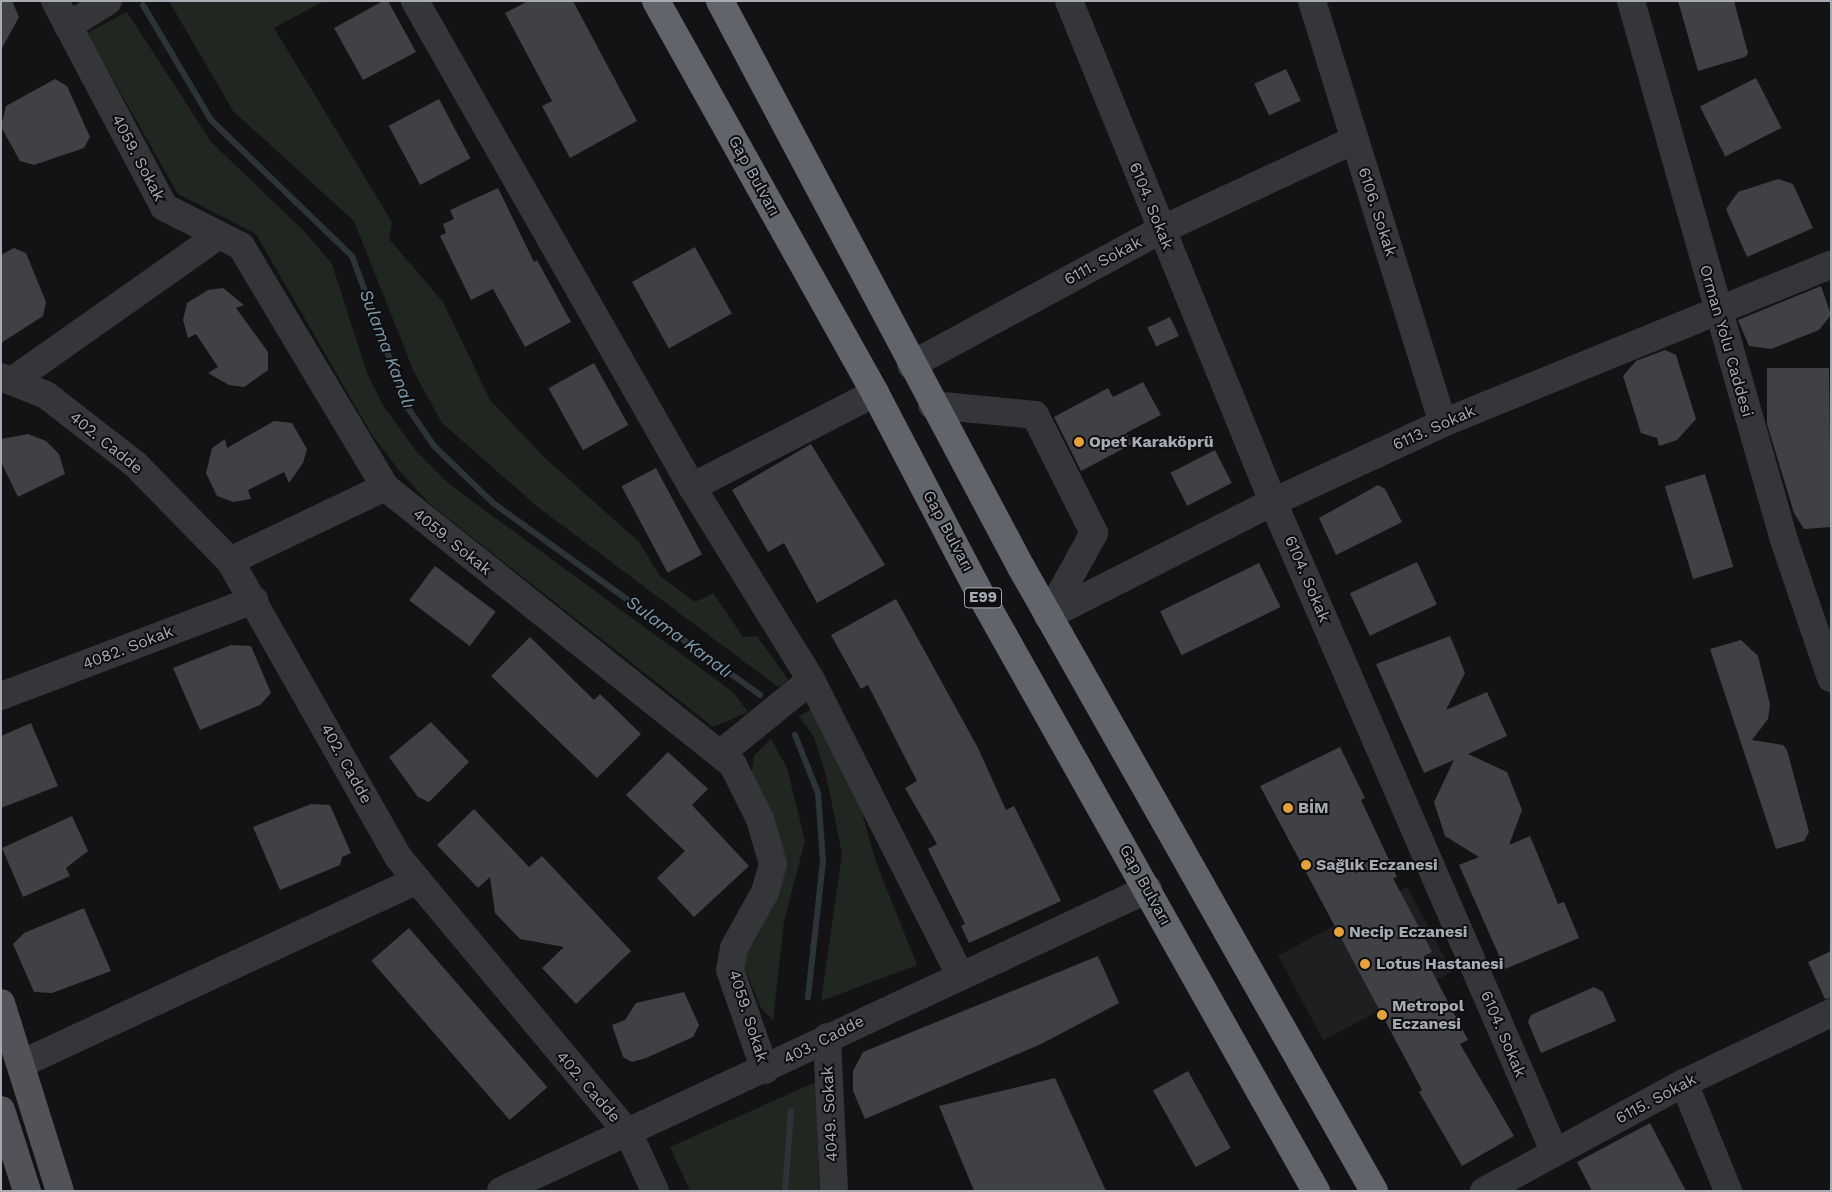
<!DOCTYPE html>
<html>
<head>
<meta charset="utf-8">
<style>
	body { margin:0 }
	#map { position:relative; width:1832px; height:1192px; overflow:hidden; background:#131315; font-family:"Work Sans",sans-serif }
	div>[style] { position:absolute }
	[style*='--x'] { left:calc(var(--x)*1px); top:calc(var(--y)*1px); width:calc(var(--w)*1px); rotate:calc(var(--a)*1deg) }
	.built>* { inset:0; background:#1f1f22; transform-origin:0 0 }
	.green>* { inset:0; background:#202720 }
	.stream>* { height:6px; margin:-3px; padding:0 3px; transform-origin:3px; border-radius:3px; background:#2c343a }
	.building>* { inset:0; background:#404145; transform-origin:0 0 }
	.minor>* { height:28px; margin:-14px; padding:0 14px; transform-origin:14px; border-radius:14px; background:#353639 }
	.major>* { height:28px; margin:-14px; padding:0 14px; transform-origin:14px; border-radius:14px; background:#515358 }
	.highway>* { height:28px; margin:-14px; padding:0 14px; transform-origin:14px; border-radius:14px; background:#61646a }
	.dots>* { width:14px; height:14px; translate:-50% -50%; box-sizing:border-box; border:2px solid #0e0e10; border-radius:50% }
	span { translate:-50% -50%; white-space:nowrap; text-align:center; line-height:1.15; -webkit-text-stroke:4px #0e0e10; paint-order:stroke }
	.shield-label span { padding:1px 4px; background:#0e0e10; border:1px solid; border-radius:4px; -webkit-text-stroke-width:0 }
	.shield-label { font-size:15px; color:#a6abb4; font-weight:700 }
	.street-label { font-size:16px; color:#a6abb4 }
	.poi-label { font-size:16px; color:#a6abb4; font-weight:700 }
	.left { translate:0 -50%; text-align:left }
	.water-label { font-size:18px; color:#7f9aad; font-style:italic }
	.frame { position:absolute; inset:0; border:2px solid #a6abb4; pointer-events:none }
</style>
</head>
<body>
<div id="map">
	<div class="built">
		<i style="left:1407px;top:887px;width:96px;height:146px;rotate:62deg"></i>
	</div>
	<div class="green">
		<i style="clip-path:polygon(169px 1px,324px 1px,274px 28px,392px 222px,389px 239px,443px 302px,490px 400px,545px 458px,639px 542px,660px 576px,695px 602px,713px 593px,743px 637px,757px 636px,788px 680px,778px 687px,539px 508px,442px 423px,414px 372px,354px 221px,233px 111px)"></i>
		<i style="clip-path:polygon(127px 12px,212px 143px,304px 231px,332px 264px,367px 373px,384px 407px,416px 451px,449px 484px,733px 692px,748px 712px,713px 727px,429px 503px,397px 468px,371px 433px,256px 234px,178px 194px,87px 33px)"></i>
		<i style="clip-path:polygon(814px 708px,858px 799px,876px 862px,917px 965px,821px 1001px,842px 854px,826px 775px,814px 737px,799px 716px)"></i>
		<i style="clip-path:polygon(771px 739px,787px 768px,805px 841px,784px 921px,773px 1021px,760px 1006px,742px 961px,763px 914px,752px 769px,754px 756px)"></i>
		<i style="clip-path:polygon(816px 1082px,819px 1191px,690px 1191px,670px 1147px)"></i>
	</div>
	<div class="stream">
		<i style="--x:143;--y:5;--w:134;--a:59.4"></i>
		<i style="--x:211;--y:120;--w:196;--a:44"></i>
		<i style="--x:352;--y:256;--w:162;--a:69.8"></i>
		<i style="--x:408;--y:408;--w:46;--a:55.6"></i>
		<i style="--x:434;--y:446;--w:82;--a:44"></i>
		<i style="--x:493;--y:503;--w:329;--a:35.7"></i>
		<i style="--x:795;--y:735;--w:62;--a:68.4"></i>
		<i style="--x:818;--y:793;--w:68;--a:85.8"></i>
		<i style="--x:823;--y:861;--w:137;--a:96.3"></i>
		<i style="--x:785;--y:1191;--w:80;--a:-85.7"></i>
	</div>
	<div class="building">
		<i style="clip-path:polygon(1px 1px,12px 1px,19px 17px,1px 50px)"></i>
		<i style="clip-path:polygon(383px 1px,388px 1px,416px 52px,363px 80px,334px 28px)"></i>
		<i style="clip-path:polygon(528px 1px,573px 1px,637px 121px,570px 158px,542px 106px,552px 101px,505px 13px)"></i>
		<i style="clip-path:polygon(1678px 1px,1734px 1px,1748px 53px,1745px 57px,1698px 71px)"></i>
		<i style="left:1286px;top:69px;width:35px;height:35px;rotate:65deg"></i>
		<i style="left:1756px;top:78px;width:56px;height:63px;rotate:63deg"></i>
		<i style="clip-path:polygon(55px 79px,67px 86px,90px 137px,84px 148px,34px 165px,20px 161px,1px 127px,6px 106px)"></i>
		<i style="left:439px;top:99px;width:67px;height:57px;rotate:62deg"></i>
		<i style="clip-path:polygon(1778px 179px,1793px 184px,1813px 228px,1747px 257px,1726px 209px,1738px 192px)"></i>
		<i style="clip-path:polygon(498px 188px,534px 262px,537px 260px,571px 322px,525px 347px,493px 289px,471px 300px,440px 236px,446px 233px,443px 224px,454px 219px,450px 210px)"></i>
		<i style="left:695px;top:247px;width:76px;height:72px;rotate:61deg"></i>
		<i style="clip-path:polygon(14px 248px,26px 253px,46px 302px,43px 316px,1px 343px,1px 255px)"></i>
		<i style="clip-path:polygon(1821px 286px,1831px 315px,1819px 330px,1771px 349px,1749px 346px,1738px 320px)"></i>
		<i style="clip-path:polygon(223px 288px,244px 305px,236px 308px,268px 352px,268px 370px,244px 387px,229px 385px,208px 373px,218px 367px,196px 334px,188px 338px,183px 320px,187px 303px,208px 290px)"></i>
		<i style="left:1170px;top:317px;width:21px;height:25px;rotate:65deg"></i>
		<i style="clip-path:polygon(1665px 350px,1676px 355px,1696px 419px,1677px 440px,1659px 446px,1657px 438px,1641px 433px,1623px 376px,1636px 361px)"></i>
		<i style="left:594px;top:363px;width:71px;height:52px;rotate:61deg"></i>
		<i style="clip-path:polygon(1767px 368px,1829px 368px,1831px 527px,1804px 529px,1794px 513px,1767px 424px)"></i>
		<i style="clip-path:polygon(1143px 382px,1161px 415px,1126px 433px,1132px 444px,1081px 471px,1054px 417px,1108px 388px,1113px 397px)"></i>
		<i style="clip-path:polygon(274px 421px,292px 423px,307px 449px,303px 463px,289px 483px,284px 472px,248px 490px,251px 499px,233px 502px,217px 496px,206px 473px,212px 448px,225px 439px,227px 448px)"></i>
		<i style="clip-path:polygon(28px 434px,46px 441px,59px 454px,65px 474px,18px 497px,1px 462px,1px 439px)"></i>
		<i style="clip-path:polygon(811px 444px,885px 565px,817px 603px,784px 543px,768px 552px,732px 490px)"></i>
		<i style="left:1215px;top:450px;width:37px;height:50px;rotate:63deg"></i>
		<i style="left:656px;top:468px;width:98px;height:39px;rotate:62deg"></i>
		<i style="left:1705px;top:474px;width:97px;height:42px;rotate:73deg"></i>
		<i style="clip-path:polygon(1378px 485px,1385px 489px,1402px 522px,1336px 555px,1319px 518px)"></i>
		<i style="left:1417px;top:562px;width:47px;height:74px;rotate:65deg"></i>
		<i style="left:1259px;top:563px;width:49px;height:110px;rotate:64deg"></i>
		<i style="left:435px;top:566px;width:76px;height:43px;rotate:37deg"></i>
		<i style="clip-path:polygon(896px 599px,978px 748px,1006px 810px,1014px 806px,1061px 901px,969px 943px,961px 926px,965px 924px,928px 849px,937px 844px,905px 788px,917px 781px,868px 685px,861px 689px,831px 635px)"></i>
		<i style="clip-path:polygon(1450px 636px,1465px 673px,1446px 710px,1487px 692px,1507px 736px,1468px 754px,1507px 772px,1522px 810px,1509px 845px,1530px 836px,1558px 904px,1564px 902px,1579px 938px,1505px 969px,1459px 865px,1479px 857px,1445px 836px,1434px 802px,1454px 760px,1424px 773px,1376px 664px)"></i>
		<i style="clip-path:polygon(530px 637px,594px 700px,600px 694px,641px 734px,597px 778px,491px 676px)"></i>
		<i style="clip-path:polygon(1741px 640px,1758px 656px,1770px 704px,1768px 719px,1752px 740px,1783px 745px,1787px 750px,1809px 832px,1804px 841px,1776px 849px,1710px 649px)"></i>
		<i style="clip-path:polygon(231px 645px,251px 646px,271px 693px,260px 705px,200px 730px,173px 668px)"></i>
		<i style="clip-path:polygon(431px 722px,469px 762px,429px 802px,418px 797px,389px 757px)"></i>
		<i style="clip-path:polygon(31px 723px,58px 786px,1px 808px,1px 736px)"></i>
		<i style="clip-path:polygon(1340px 747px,1365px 798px,1361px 800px,1397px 877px,1393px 878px,1432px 952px,1424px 956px,1468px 1040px,1460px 1044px,1514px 1136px,1462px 1166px,1419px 1092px,1422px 1090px,1260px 786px)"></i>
		<i style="clip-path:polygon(668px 752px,708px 789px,692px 805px,749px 866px,694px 917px,657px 878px,685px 851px,626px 795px)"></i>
		<i style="clip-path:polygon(311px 804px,330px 805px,351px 853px,342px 857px,340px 865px,280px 890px,253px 827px)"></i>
		<i style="clip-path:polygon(474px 809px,529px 867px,542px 856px,631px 951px,576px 1004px,542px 968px,564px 947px,520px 939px,495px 913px,490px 877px,478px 888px,437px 845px)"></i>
		<i style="clip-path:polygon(72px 816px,88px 851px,66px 868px,70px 876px,23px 897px,2px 848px)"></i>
		<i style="clip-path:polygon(84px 908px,111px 971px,52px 993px,34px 992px,13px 944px,24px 933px)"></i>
		<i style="left:409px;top:928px;width:211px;height:50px;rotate:49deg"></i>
		<i style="clip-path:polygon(1831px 951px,1831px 998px,1825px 999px,1808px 962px)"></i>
		<i style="clip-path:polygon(1098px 956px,1119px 1003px,1041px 1044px,865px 1119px,853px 1091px,853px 1071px,863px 1052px)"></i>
		<i style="clip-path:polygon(1594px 987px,1603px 992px,1616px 1021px,1541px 1053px,1528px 1022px,1531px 1015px)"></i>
		<i style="clip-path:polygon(684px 992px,699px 1025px,693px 1037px,646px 1058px,632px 1062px,623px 1057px,612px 1025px,625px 1020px,636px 1003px)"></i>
		<i style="left:1188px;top:1071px;width:88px;height:40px;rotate:61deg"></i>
		<i style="clip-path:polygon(1055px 1078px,1106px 1191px,974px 1191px,939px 1106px)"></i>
		<i style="clip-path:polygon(1650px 1123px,1686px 1191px,1592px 1191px,1577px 1162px)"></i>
	</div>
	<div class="minor">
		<i style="--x:55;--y:1;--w:233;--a:62.1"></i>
		<i style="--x:164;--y:207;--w:86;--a:26.9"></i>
		<i style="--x:241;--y:246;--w:281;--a:59.1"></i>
		<i style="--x:385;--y:487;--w:445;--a:38.6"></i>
		<i style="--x:733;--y:765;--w:60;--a:63.4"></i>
		<i style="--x:760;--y:819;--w:47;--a:73.9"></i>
		<i style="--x:773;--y:864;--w:29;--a:106"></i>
		<i style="--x:765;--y:892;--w:64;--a:119"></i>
		<i style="--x:734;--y:948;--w:22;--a:100"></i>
		<i style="--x:730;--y:970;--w:106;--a:70.7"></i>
		<i style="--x:415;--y:1;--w:559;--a:60.32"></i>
		<i style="--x:692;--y:487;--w:227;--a:58.3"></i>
		<i style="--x:811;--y:680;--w:330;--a:63.2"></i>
		<i style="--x:1069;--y:1;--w:541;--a:67.84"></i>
		<i style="--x:1273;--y:502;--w:709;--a:66.58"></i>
		<i style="--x:1312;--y:1;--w:442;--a:72.8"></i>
		<i style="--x:1631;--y:1;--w:560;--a:74.15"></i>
		<i style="--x:1784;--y:540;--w:146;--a:71.2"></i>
		<i style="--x:68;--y:26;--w:47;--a:-32"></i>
		<i style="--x:911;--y:365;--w:284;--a:-28.4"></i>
		<i style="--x:1161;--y:230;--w:213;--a:-25"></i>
		<i style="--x:1;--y:377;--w:48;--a:21.8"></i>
		<i style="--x:46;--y:395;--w:113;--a:37.8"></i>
		<i style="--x:135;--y:464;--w:136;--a:45.6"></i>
		<i style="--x:230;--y:561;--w:340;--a:60.4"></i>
		<i style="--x:398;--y:857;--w:361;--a:50.2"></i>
		<i style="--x:629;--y:1134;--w:63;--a:65.5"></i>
		<i style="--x:12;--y:381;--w:253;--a:-35.2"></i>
		<i style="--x:932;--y:405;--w:103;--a:5.5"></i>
		<i style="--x:1035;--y:415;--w:132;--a:63.4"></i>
		<i style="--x:1094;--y:533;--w:95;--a:119"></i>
		<i style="--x:692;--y:487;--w:206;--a:-27.2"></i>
		<i style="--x:230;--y:561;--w:172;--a:-25.5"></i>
		<i style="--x:1048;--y:616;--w:252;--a:-26.9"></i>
		<i style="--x:1273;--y:502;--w:187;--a:-24.9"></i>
		<i style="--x:1443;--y:423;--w:419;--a:-22.2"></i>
		<i style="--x:1;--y:696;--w:271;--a:-20.8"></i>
		<i style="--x:720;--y:754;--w:117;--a:-39.1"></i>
		<i style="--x:827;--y:1037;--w:154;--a:87.4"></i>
		<i style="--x:21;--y:1064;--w:437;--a:-24.9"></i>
		<i style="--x:1684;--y:1083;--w:117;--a:67.8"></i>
		<i style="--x:501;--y:1191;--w:714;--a:-25.02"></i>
		<i style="--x:1484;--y:1191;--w:227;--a:-28.4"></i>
		<i style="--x:1684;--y:1083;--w:163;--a:-25.5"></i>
	</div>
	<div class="major">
		<i style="--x:1;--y:1003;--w:197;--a:72.6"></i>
		<i style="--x:1;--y:1110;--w:85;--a:72.2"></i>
	</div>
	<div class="highway">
		<i style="--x:656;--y:1;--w:449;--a:60.8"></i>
		<i style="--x:875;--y:393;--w:222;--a:62.4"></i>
		<i style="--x:978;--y:590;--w:690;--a:60.65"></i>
		<i style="--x:720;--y:1;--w:641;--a:62"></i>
		<i style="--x:1021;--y:567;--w:717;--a:60.5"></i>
	</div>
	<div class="dots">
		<i style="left:1079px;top:442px;background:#e5a23b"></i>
		<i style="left:1288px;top:808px;background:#e5a23b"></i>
		<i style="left:1306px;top:865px;background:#e5a23b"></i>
		<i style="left:1339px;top:932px;background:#e5a23b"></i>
		<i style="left:1365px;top:964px;background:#e5a23b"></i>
		<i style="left:1382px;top:1015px;background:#e5a23b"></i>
	</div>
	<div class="shield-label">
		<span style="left:983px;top:598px">E99</span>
	</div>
	<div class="street-label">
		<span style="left:138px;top:158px;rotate:62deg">4059. Sokak</span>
		<span style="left:754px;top:176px;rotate:61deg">Gap Bulvarı</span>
		<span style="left:1151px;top:206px;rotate:68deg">6104. Sokak</span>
		<span style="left:1377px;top:212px;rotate:72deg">6106. Sokak</span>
		<span style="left:1103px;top:261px;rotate:-28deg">6111. Sokak</span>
		<span style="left:1726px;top:341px;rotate:74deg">Orman Yolu Caddesi</span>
		<span style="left:1434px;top:428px;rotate:-24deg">6113. Sokak</span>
		<span style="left:106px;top:443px;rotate:39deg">402. Cadde</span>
		<span style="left:948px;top:531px;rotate:62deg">Gap Bulvarı</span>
		<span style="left:452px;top:542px;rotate:39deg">4059. Sokak</span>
		<span style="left:1307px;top:579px;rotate:67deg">6104. Sokak</span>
		<span style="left:128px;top:648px;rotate:-21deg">4082. Sokak</span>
		<span style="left:346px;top:764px;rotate:61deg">402. Cadde</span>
		<span style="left:1145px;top:885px;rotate:61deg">Gap Bulvarı</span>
		<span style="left:748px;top:1016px;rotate:72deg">4059. Sokak</span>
		<span style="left:1503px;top:1034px;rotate:67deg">6104. Sokak</span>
		<span style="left:824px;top:1040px;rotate:-27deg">403. Cadde</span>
		<span style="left:588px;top:1087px;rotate:49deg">402. Cadde</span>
		<span style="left:1656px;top:1099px;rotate:-28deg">6115. Sokak</span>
		<span style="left:830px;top:1114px;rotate:-93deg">4049. Sokak</span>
	</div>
	<div class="poi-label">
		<span class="left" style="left:1089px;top:442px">Opet Karaköprü</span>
		<span class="left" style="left:1298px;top:808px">BİM</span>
		<span class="left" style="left:1316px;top:865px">Sağlık Eczanesi</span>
		<span class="left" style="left:1349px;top:932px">Necip Eczanesi</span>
		<span class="left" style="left:1376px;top:964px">Lotus Hastanesi</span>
		<span class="left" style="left:1392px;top:1015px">Metropol<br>Eczanesi</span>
	</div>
	<div class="water-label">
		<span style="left:387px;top:349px;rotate:69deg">Sulama Kanalı</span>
		<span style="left:679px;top:637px;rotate:36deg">Sulama Kanalı</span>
	</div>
	<div class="frame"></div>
</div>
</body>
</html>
